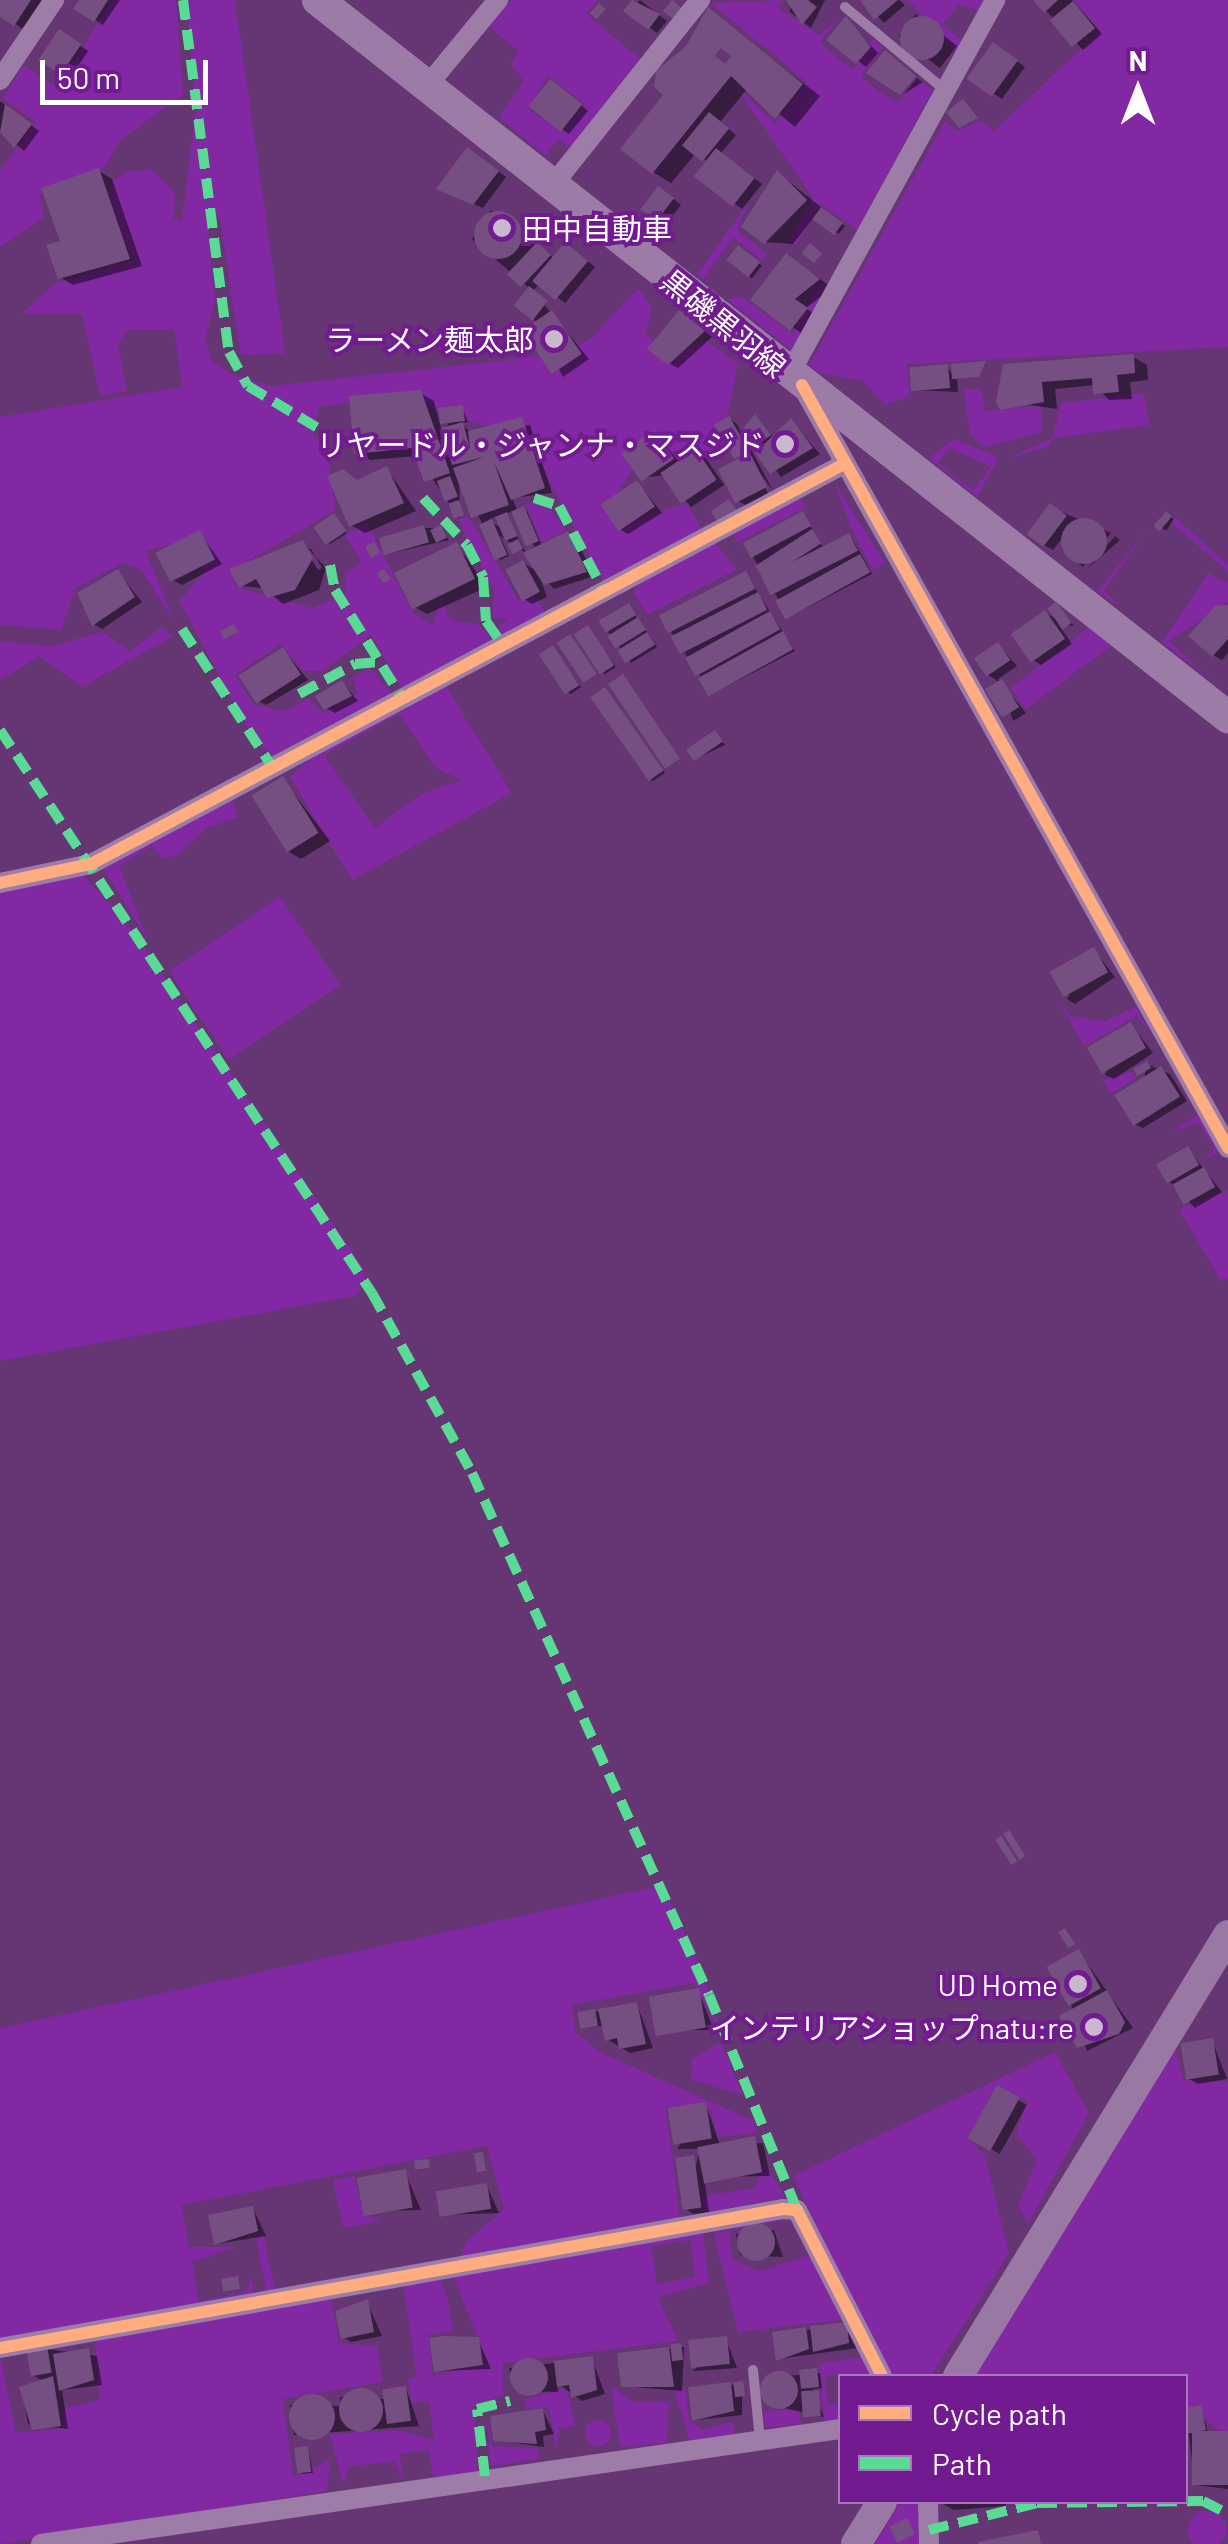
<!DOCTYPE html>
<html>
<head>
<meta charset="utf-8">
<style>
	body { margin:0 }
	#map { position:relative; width:1228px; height:2544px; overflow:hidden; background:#653574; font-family:Barlow,"Noto Sans JP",sans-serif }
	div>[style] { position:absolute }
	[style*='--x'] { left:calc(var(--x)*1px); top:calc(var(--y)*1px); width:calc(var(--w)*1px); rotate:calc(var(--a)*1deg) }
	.green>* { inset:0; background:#8228a3; transform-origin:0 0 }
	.round { border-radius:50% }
	.shadow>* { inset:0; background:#0007; transform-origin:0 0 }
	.building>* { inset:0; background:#764f82; transform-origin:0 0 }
	.lane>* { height:10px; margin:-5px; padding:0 5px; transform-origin:5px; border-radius:5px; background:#9d7ca7 }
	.street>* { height:20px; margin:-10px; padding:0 10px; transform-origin:10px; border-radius:10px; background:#9d7ca7 }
	.secondary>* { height:30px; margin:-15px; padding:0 15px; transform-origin:15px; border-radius:15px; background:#9978a4 }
	.primary>* { height:32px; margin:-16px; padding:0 16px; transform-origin:16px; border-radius:16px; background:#9c7ca7 }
	.quiet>* { height:10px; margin-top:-5px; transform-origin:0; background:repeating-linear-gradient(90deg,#5adb95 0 20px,transparent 0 30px) }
	.cycleway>* { height:12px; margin:-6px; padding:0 6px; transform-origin:6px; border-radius:6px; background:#ffac80 }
	.dots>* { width:28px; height:28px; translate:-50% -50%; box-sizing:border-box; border:5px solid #721a8f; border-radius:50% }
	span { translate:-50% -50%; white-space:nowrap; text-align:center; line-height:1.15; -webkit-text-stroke:8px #721a8f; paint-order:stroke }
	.poi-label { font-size:30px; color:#fff }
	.left { translate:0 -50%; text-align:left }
	.right { translate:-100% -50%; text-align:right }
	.street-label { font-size:30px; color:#fff }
	.legend { position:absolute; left:838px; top:2374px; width:350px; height:130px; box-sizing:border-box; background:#721a8f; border:2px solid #aa76bc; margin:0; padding:12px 18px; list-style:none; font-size:30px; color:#fff }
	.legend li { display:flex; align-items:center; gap:20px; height:50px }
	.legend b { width:50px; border:2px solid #aa76bc }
	.north { position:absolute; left:1088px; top:40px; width:100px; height:100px; -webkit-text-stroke:8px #721a8f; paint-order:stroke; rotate:0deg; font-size:28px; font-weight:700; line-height:40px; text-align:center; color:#fff }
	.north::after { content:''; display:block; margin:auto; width:35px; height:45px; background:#fff; clip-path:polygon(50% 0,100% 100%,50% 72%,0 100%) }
	.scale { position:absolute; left:40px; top:60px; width:168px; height:45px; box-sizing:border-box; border:5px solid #fff; border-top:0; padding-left:12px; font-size:30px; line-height:35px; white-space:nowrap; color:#fff; -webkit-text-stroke:8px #721a8f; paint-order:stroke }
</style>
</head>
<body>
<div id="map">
	<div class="green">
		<i style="clip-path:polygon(112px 0,176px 0,183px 95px,120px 140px,105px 167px,40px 194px,44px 218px,0 247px,0 171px,41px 114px,34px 121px,3px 98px,24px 65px,57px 88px)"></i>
		<i style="clip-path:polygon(187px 0,235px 0,285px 354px,241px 355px,220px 220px,206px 206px,215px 302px,205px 338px,212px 361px,232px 374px,271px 386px,561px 354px,592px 338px,638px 288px,652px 308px,646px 335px,671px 354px,706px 340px,738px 363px,721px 449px,708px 457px,644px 451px,613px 501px,626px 522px,687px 503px,703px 532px,604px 583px,526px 438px,435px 411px,416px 393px,319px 407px,313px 435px,326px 447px,336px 510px,233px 570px,236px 587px,312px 608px,345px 594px,345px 573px,362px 563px,345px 535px,367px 523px,413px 613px,433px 625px,441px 597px,451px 620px,478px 624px,496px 644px,403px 691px,371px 635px,323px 671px,303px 671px,281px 644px,235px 675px,254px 705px,284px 711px,308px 699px,324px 713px,357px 694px,353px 677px,370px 668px,394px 695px,274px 757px,254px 740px,179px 601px,205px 572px,198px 537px,146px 551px,174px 621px,141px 570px,123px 563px,76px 588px,61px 630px,0 625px,0 417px,182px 387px,174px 329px,128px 329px,118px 344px,127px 391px,100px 396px,82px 314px,22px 314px,54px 284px,133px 260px,105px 203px,112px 181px,128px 171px,153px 170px,175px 194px,174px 219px,182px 221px,195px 114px)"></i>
		<i style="clip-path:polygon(evenodd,511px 0,598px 0,586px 14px,642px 60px,570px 148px,558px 139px,546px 156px,499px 117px,524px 82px,511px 63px,519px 51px,489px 27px,511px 0,548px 75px,584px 104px,563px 131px,529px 110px,548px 75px)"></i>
		<i style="clip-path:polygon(782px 0,777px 7px,819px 35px,840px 16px,820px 43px,853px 70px,873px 39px,883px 47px,861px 76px,877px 90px,898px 102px,918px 78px,933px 90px,857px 230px,821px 204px,796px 245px,789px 239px,813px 198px,732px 81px,775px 123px,807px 82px,710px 3px)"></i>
		<i style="clip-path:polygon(908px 0,984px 0,978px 10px,959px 5px,943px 24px,962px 41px,956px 52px)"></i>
		<i style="clip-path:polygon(1074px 0,1228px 0,1228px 347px,907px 364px,910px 396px,885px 405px,863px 381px,820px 373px,809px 365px,945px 121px,957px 131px,981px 120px,994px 131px,1100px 31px)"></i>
		<i style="clip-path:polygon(749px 202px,737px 230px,767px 254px,763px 261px,733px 237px,704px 279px,697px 274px)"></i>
		<i style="clip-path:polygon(821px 282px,826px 287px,791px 350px,727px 299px,743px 297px,792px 334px)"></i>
		<i style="clip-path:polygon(964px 389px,981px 389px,985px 411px,1041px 406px,1041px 432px,985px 447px,970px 435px)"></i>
		<i style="clip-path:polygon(1143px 393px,1150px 425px,1053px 438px,1049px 447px,1010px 457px,1053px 438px,1060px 403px)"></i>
		<i style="clip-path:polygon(evenodd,954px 439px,999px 457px,977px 497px,929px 458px,954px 439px,950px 448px,991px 467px,973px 490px,938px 463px,950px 448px)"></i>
		<i style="clip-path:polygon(834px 482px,885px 563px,873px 570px,854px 534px)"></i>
		<i style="left:800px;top:498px;width:11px;height:76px;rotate:63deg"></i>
		<i style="clip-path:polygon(544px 502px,567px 530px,541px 542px,525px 504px)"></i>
		<i style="clip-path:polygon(468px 516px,519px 600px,537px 598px,548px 619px,507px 639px,497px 627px,508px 619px,492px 618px,494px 591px,458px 520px)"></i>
		<i style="clip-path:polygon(1175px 517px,1228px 565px,1228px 572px,1171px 522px)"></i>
		<i style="clip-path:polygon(1151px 525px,1104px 590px,1123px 611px,1098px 591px)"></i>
		<i style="clip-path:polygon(715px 543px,737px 569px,647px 615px,634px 592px,640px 583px)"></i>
		<i style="clip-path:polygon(1208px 573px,1228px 583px,1228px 602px,1169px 641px,1212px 681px,1162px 642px)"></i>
		<i style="clip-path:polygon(1090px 626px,1114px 644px,1026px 709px,1011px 688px)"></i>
		<i style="clip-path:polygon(162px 627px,173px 636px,82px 687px,39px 656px,0 680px,0 641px,50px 646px,102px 632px,130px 651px)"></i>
		<i style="clip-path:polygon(evenodd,445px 685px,512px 793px,352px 880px,290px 777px,316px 752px,445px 685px,399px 714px,437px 769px,462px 780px,421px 794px,375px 828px,324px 755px,399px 714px)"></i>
		<i style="clip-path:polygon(221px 801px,233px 802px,239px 817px,206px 828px,177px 856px,162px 858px,152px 846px,119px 866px,149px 943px,104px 869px)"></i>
		<i style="clip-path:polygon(80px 871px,130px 927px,364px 1269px,366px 1284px,355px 1296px,0 1361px,0 887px)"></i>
		<i style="left:280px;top:896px;width:107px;height:134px;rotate:56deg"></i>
		<i style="clip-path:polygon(1059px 1002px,1071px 1016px,1105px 1021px,1136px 1007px,1154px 1038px,1137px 1016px,1084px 1046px)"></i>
		<i style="clip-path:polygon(1132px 1072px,1136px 1078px,1110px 1094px,1103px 1080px)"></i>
		<i style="clip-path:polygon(1198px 1115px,1219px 1151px,1201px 1162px,1214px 1149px,1199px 1123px,1169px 1132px)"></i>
		<i style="clip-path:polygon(1228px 1190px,1228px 1277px,1221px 1281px,1179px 1209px)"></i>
		<i style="clip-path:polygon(evenodd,655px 1887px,665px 1890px,702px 1972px,721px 2034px,694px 1983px,572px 2005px,576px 2033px,602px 2053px,754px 2121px,756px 2133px,717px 2137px,711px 2110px,666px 2107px,680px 2218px,703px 2233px,709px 2283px,658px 2297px,678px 2341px,503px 2363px,503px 2395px,474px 2405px,478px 2472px,433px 2477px,429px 2450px,400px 2454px,403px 2480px,394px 2461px,348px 2467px,343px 2485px,330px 2434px,396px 2430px,434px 2440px,429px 2401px,412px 2403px,408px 2379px,417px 2377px,402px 2279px,438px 2271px,447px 2297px,453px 2331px,428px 2335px,433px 2375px,488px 2363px,452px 2273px,468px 2240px,504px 2209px,487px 2146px,182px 2205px,189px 2247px,237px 2247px,192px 2262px,199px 2301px,246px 2292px,251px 2275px,255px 2296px,0 2339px,0 2028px,655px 1887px,690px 2240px,695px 2277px,657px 2284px,652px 2246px,690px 2240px)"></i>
		<i style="clip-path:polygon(718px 2043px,722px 2045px,743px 2095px,691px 2080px,692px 2059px)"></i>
		<i style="clip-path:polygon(1175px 2048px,1184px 2080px,1228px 2082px,1228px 2437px,1196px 2413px,1186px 2415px,1186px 2376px,967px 2376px)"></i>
		<i style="clip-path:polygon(1055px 2052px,1089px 2113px,1028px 2224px,1018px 2205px,1037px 2160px,1016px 2134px,1027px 2101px,996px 2086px,967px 2138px,985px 2156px,1009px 2253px,931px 2376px,888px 2376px,793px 2176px)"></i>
		<i style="clip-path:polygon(765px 2163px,785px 2197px,705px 2213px,702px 2196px,755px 2188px)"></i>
		<i style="clip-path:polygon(355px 2176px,363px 2215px,382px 2221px,343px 2228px,333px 2180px)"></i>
		<i style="clip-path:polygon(781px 2215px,790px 2219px,728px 2231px,733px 2260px,759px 2271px,813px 2254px,848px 2319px,738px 2332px,714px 2234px)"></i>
		<i style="clip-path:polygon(263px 2233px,275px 2290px,266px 2291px,256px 2237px)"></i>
		<i style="clip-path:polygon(330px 2292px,339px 2343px,377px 2346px,383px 2382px,283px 2399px,293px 2477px,330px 2460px,327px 2491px,0 2544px,0 2356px,16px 2432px,61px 2429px,65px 2408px,99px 2400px,95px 2339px)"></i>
		<i style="clip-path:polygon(867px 2357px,876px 2376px,825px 2376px,828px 2405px,840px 2404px,840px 2420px,824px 2422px,819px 2363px)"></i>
		<i style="clip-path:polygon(611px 2385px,633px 2402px,669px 2402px,667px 2443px,620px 2447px)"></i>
		<i style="clip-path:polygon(567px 2388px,575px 2426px,559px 2428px,556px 2450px,549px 2407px,526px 2409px,525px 2399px)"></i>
		<i style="clip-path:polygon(686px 2389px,689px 2420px,701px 2430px,733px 2422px,735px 2434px,690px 2441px,674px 2390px)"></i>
		<i style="clip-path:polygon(799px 2409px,801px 2424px,765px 2428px,764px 2411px)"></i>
		<i style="clip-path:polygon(487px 2413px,492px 2446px,537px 2448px,539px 2459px,490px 2466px)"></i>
		<i class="round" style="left:585px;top:2420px;width:26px;height:26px"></i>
		<i style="clip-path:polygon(900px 2502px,920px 2502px,922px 2544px,875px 2544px)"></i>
		<i class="round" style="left:1188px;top:2511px;width:38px;height:38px"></i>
	</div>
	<div class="shadow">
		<i style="clip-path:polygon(0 0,42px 0,23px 29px,0 14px)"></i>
		<i style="clip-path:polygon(80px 0,120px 0,103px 25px,76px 8px)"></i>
		<i style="clip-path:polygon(640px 0,667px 21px,657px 33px,627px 11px)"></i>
		<i style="clip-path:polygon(795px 0,825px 0,811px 28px,789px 11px)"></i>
		<i style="clip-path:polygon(862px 0,899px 0,905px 5px,884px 23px)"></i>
		<i style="clip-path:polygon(1036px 0,1072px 0,1102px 34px,1083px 50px)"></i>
		<i style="clip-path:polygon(evenodd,709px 11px,820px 96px,795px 127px,748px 88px,720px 122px,736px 135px,721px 153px,762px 184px,742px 209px,697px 176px,708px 162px,696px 153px,671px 183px,653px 172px,667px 94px,709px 11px,721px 45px,735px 56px,726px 67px,712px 56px,721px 45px)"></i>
		<i style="left:916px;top:14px;width:52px;height:28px;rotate:38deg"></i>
		<i style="clip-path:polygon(846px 20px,878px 53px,866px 67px,830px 39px)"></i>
		<i style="left:60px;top:32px;width:34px;height:32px;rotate:34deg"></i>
		<i style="clip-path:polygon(1002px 50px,1025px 67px,1002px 99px,970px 78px)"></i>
		<i style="clip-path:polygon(917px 78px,923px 82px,904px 94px)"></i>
		<i style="clip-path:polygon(559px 87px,588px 111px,569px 134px,531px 105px)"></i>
		<i style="clip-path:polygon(0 101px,39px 131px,24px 151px,0 131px)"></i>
		<i style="clip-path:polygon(476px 155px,506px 177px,483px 208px,447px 192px)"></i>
		<i style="clip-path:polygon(99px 171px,112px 179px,142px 266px,73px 285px,60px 277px,63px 242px)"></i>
		<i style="clip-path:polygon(778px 173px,845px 226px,839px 234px,814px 217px,793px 244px,765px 242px)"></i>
		<i style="clip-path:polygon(667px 194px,681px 205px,666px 224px,658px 219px)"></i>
		<i style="clip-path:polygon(491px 210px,555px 259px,574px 250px,595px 267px,565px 303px,539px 284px,533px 291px,589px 359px,563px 377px,534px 319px,530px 289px,472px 239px)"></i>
		<i style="left:739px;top:248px;width:29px;height:16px;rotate:38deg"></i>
		<i style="clip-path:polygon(800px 264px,832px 288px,806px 308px,820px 318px,805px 336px,754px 299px)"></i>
		<i style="clip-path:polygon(688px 318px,712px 337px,678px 368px,669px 363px)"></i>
		<i style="clip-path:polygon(1133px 357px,1147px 365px,1148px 380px,1130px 382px,1132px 399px,1109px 400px,1095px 385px,1055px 389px,1057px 409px,999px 400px,1005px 366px)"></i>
		<i style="clip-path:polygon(986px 364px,957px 379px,958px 392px,914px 390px,947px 366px,956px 380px)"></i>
		<i style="clip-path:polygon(evenodd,420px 393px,434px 401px,442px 432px,462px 407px,468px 422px,460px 423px,472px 433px,530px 425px,552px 493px,512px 498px,518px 512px,527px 511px,542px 546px,576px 539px,594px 576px,554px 589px,538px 572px,547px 597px,532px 604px,524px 599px,523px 563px,537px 571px,536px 549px,513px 511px,505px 514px,526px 553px,500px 536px,509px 556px,500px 560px,459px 477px,460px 519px,417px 456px,370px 460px,357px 452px,420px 393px,497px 516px,501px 528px,488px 520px,497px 516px)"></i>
		<i style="clip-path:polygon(729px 419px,737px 424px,774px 492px,750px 460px,769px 495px,747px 506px,738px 501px,741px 460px)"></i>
		<i style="clip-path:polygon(758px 419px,773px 438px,791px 421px,820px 454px,781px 477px,757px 445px)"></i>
		<i style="clip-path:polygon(655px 433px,680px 463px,705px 457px,724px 485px,691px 507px,664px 475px,642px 478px)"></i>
		<i style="clip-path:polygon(387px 469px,416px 511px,365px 533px,351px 525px,359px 481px)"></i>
		<i style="clip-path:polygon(637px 482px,662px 513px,628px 534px,619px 529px)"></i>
		<i style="clip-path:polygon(1059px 511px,1111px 533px,1083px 567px,1062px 549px,1069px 529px,1053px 550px,1044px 545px)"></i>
		<i style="clip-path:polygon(803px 514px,824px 549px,852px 538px,872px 574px,789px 617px,753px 557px)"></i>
		<i style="left:1166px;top:514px;width:9px;height:14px;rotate:32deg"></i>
		<i style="clip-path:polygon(334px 516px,347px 533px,330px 544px,327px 542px)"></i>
		<i style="clip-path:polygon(424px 528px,441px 528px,449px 540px,387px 554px)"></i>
		<i style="clip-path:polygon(200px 533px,222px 564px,182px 585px,173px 580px)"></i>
		<i style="clip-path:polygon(1115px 536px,1120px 540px,1087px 569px)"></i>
		<i style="clip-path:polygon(evenodd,302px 542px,326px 568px,319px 590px,283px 604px,264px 588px,241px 586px,302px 542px,305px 549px,311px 549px,322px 568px,318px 570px,305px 549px)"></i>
		<i style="clip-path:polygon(457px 545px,487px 587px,427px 614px,413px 606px)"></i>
		<i style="clip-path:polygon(118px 572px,142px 602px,102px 629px,94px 624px)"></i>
		<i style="clip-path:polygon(746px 574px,795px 651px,712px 694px,671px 632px)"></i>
		<i style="clip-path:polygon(629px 606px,657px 647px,631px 663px,608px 632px)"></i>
		<i style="clip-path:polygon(1059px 607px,1074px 626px,1058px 624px,1072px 644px,1041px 665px,1033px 660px,1045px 613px,1060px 621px)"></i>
		<i style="clip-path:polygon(1228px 609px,1228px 653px,1222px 660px,1213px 655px)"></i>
		<i style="clip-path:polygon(588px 628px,616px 667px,605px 674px,602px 672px)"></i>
		<i style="clip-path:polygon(998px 645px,1017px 666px,998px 679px,1026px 713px,1013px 721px,1001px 683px,988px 675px)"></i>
		<i style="clip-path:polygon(553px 648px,581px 687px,571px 694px,567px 692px)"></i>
		<i style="clip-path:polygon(283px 649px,308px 680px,266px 705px,257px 700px)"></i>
		<i style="clip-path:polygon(342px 682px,358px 701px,335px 713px,326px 708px)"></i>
		<i style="clip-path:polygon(605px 690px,665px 773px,653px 781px,650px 779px)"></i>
		<i style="clip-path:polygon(715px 733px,725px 745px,695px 759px)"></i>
		<i style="clip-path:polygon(283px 779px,330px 841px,301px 859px,287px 851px)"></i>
		<i style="clip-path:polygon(1094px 950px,1115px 977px,1075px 1004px,1067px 999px)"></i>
		<i style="clip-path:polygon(1131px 1025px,1153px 1053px,1114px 1079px,1105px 1075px)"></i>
		<i style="clip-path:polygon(1147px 1064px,1170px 1074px,1187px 1101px,1143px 1128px,1134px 1124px)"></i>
		<i style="clip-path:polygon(1188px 1149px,1222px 1192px,1195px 1208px,1170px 1182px)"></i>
		<i style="clip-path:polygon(1079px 1952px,1133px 2028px,1087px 2051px,1071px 2004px)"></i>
		<i style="clip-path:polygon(698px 1991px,714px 2030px,657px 2030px)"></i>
		<i style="clip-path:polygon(637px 2004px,653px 2048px,630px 2053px,607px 2039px,604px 2026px,583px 2027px,594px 2012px)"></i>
		<i style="clip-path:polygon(1212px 2040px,1227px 2079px,1198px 2084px,1189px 2079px)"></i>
		<i style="left:998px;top:2089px;width:33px;height:56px;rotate:29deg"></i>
		<i style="clip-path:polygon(706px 2105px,720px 2145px,763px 2143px,770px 2176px,704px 2177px,709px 2212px,694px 2214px,685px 2209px,700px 2149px,677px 2149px)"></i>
		<i style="clip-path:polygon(405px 2172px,421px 2210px,366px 2211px)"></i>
		<i style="clip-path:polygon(487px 2186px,499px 2213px,442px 2215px)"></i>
		<i style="clip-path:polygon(253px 2208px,266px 2236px,216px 2244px)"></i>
		<i style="clip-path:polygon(774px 2230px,783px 2257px,740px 2255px,736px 2234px)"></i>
		<i style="clip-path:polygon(367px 2302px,382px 2336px,351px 2342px,343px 2337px)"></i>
		<i style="clip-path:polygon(846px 2325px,857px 2348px,778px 2359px,805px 2330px)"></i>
		<i style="clip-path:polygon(726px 2339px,737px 2368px,693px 2371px)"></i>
		<i style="clip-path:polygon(478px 2340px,491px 2369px,436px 2371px)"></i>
		<i style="clip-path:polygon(684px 2347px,682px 2391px,623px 2386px,668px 2349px)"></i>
		<i style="clip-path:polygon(47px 2349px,97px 2356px,102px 2385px,62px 2390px,68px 2429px,28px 2424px,22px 2389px,45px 2382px,33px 2375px)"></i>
		<i style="clip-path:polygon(592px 2359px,605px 2394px,582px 2401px,557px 2383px,558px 2392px,515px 2391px,509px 2368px)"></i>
		<i style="clip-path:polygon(820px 2373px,822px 2388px,813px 2389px,824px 2417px,766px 2404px,763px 2378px)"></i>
		<i style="clip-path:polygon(742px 2383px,742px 2415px,695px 2420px,730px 2385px)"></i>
		<i style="clip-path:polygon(406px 2388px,419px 2426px,294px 2435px,290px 2405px,341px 2406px,340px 2397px,386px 2399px)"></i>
		<i style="clip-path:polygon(1201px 2408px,1209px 2436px,1228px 2433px,1228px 2489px,1195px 2485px,1186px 2411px)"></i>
		<i style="clip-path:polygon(543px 2411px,554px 2434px,543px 2436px,544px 2447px,496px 2440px)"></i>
		<i style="clip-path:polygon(308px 2448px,313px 2473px,302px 2474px,299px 2472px)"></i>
		<i style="clip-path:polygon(940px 2502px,1006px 2502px,1006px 2506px,953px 2510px)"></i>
	</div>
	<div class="building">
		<i style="clip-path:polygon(0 0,31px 0,14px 26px,0 17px)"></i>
		<i style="clip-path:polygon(79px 0,108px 0,94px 22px,73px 9px)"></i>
		<i style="clip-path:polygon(632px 0,660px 14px,648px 30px,623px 11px)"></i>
		<i style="left:672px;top:0;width:13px;height:14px;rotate:39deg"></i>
		<i style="clip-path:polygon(786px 0,808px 0,817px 7px,802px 25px)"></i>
		<i style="clip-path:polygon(860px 0,898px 0,874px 20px)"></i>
		<i style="clip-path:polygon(1033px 0,1058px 0,1044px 13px)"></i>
		<i style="left:1073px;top:1px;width:35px;height:30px;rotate:51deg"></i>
		<i style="left:599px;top:3px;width:9px;height:14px;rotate:41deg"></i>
		<i style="clip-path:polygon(evenodd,708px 7px,803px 84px,775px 119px,731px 76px,652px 174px,620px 149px,663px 95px,654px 87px,656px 71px,686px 46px,708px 7px,721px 48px,731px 56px,725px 64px,715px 56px,721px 48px)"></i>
		<i style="clip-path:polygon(846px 16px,871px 47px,856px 64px,826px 40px)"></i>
		<i class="round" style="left:900px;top:16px;width:44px;height:44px"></i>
		<i style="left:59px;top:29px;width:27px;height:37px;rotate:34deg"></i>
		<i style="left:993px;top:42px;width:31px;height:45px;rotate:36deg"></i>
		<i style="clip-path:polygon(885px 50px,916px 76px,900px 95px,866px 73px)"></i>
		<i style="left:550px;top:79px;width:41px;height:35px;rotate:38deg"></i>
		<i style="clip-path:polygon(963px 99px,978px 118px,959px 128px,946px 112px)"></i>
		<i style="clip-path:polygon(5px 104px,32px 124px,14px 148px,0 132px)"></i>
		<i style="left:709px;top:112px;width:26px;height:43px;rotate:39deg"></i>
		<i style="clip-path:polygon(467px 147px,499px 171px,473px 205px,436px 189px)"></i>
		<i style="left:716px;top:148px;width:49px;height:36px;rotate:38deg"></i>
		<i style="clip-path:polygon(99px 168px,130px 259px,58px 279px,46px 245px,60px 241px,41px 188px)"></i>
		<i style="clip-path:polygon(777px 170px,807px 200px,764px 244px,741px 227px)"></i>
		<i style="left:658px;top:186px;width:20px;height:29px;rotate:37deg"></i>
		<i style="left:821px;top:207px;width:27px;height:15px;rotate:36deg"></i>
		<i class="round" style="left:474px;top:211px;width:48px;height:48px"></i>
		<i style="left:537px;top:242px;width:19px;height:44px;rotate:43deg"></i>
		<i style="left:565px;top:242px;width:30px;height:51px;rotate:40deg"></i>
		<i style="left:810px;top:243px;width:16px;height:13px;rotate:40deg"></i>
		<i style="left:738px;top:245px;width:28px;height:19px;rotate:38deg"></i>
		<i style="clip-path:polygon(786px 253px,820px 279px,795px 299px,808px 308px,790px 331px,750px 300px)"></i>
		<i style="left:529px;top:286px;width:24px;height:25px;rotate:38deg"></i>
		<i style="left:552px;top:310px;width:53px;height:36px;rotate:56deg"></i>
		<i style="clip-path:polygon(679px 310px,705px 331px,668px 365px,647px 349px)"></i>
		<i style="clip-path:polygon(1134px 354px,1135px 373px,1117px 375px,1119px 392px,1093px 394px,1092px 378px,1042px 382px,1044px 402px,1000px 410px,996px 402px,1003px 364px)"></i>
		<i style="clip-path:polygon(986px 361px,979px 377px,952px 379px,951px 364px)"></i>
		<i style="left:948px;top:364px;width:24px;height:39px;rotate:85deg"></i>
		<i style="clip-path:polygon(421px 390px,450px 473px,424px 482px,412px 448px,354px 454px,349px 396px)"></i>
		<i style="left:463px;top:405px;width:16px;height:25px;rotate:83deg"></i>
		<i style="clip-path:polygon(755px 414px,771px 435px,755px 447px,741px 431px)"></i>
		<i style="left:729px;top:416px;width:40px;height:17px;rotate:60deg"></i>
		<i style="clip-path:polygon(522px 417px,545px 488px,511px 500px,494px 462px,509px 505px,471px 518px,453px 468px,484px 457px,452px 465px,441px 428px,463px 422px,470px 449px,468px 431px)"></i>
		<i style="clip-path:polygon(791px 418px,813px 448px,770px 474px,755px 453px)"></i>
		<i style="left:654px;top:430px;width:35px;height:40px;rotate:55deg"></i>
		<i style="left:696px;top:449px;width:37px;height:43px;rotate:56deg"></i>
		<i style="left:750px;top:453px;width:38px;height:36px;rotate:63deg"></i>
		<i style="clip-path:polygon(387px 466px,404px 503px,349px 527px,327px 476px,343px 469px,357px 480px)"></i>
		<i style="left:450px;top:476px;width:22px;height:14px;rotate:69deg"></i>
		<i style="left:637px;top:480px;width:32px;height:44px;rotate:56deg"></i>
		<i style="left:729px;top:499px;width:14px;height:22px;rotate:56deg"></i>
		<i style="left:459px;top:500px;width:16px;height:11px;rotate:72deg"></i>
		<i style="left:1050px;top:503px;width:21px;height:39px;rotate:37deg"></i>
		<i style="left:524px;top:506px;width:38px;height:14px;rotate:67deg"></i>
		<i style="left:803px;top:511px;width:17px;height:68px;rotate:62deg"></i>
		<i style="left:1166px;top:511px;width:8px;height:20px;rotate:40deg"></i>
		<i style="left:507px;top:512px;width:26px;height:13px;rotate:67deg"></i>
		<i style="left:334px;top:513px;width:22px;height:25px;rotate:56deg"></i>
		<i class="round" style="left:1061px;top:518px;width:46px;height:46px"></i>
		<i style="left:492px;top:519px;width:39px;height:14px;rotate:67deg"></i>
		<i style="left:424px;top:525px;width:18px;height:47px;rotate:74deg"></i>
		<i style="left:441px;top:525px;width:14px;height:12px;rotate:65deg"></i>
		<i style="left:812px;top:529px;width:17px;height:68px;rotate:57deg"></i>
		<i style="left:200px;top:530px;width:33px;height:50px;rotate:63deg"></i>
		<i style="clip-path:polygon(568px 531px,587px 572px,544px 585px,523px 553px)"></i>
		<i style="left:849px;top:533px;width:20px;height:98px;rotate:63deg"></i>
		<i style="left:518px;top:539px;width:11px;height:12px;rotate:63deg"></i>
		<i style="clip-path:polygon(303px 540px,313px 558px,295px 590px,267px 598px,256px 579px,239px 588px,229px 569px)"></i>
		<i style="left:374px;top:542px;width:13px;height:10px;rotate:63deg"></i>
		<i style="left:457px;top:542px;width:41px;height:70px;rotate:64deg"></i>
		<i style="left:860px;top:554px;width:21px;height:97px;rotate:61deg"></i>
		<i style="left:523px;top:560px;width:36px;height:20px;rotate:62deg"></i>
		<i style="clip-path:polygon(118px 569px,135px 597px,92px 626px,77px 593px)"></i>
		<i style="clip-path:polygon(384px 569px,391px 579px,383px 583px,377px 573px)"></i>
		<i style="left:746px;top:571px;width:20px;height:98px;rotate:63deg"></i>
		<i style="left:758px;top:592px;width:20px;height:98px;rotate:63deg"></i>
		<i style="left:1056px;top:602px;width:26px;height:11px;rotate:53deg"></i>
		<i style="left:629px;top:603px;width:14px;height:35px;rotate:60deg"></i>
		<i style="clip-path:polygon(1228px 605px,1228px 639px,1212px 657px,1188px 636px,1215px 606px)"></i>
		<i style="left:1045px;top:610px;width:35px;height:42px;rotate:55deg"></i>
		<i style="left:770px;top:611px;width:21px;height:97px;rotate:61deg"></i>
		<i style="left:638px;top:617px;width:15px;height:36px;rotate:58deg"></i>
		<i style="left:234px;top:624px;width:9px;height:16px;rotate:63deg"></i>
		<i style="left:588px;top:625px;width:48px;height:17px;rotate:57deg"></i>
		<i style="left:783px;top:631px;width:21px;height:97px;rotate:61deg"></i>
		<i style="left:647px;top:632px;width:15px;height:35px;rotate:58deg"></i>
		<i style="left:570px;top:634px;width:48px;height:16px;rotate:56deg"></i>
		<i style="left:998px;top:642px;width:22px;height:29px;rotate:56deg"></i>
		<i style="left:553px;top:645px;width:48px;height:17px;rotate:57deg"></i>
		<i style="left:283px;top:647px;width:33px;height:53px;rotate:57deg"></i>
		<i style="left:623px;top:674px;width:102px;height:18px;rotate:56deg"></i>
		<i style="left:1002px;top:679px;width:33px;height:20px;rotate:59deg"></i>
		<i style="clip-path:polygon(342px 680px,352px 696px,324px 710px,315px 696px)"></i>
		<i style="left:605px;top:687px;width:102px;height:18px;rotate:55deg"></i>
		<i style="left:715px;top:730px;width:14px;height:35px;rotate:56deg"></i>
		<i style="left:283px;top:776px;width:67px;height:37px;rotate:58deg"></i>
		<i style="left:1094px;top:947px;width:29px;height:51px;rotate:61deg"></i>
		<i style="left:1131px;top:1022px;width:30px;height:51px;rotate:60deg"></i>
		<i style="left:1147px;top:1061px;width:8px;height:16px;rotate:60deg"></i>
		<i style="left:1161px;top:1066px;width:36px;height:55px;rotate:58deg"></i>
		<i style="left:1188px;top:1146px;width:22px;height:37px;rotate:60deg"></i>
		<i style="left:1204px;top:1167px;width:23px;height:36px;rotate:61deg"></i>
		<i style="left:1009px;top:1830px;width:31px;height:7px;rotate:58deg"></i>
		<i style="left:1001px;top:1836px;width:30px;height:7px;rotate:57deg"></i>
		<i style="left:1065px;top:1928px;width:19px;height:8px;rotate:58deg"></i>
		<i style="left:1079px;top:1949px;width:45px;height:37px;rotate:61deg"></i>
		<i style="left:699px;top:1988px;width:40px;height:51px;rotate:80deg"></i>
		<i style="clip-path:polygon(1107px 1990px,1125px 2022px,1119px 2034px,1077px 2048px,1059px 2016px)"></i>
		<i style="clip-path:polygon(637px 2002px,646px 2044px,619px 2049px,617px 2038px,605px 2041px,598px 2009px)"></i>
		<i style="left:595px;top:2009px;width:17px;height:18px;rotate:80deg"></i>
		<i style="left:1213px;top:2038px;width:37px;height:33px;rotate:81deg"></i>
		<i style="left:997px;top:2085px;width:26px;height:61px;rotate:29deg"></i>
		<i style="left:706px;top:2102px;width:37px;height:39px;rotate:81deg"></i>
		<i style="left:755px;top:2136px;width:37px;height:59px;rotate:79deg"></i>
		<i style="left:483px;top:2152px;width:19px;height:9px;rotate:81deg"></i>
		<i style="left:694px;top:2155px;width:53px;height:19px;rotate:82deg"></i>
		<i style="left:429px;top:2159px;width:9px;height:15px;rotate:84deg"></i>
		<i style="left:406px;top:2169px;width:39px;height:50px;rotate:80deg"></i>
		<i style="left:487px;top:2183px;width:26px;height:52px;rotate:81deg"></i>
		<i style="clip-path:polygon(253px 2206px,258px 2231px,214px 2245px,208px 2215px)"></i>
		<i class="round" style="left:737px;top:2223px;width:38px;height:38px"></i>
		<i style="left:238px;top:2276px;width:13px;height:17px;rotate:81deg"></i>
		<i style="clip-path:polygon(368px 2299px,374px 2332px,341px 2339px,335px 2311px)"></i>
		<i style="clip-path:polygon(847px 2322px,849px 2343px,813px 2352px,810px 2326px)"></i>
		<i style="clip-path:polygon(806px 2327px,809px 2349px,776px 2361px,772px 2332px)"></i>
		<i style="clip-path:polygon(444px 2336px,479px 2337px,483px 2365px,434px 2372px,429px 2338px)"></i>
		<i style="left:727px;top:2336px;width:28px;height:39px;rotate:84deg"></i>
		<i style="left:681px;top:2343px;width:17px;height:11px;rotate:83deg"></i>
		<i style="left:47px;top:2346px;width:27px;height:21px;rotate:80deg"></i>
		<i style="clip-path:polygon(669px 2347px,674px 2387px,621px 2387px,617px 2353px)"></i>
		<i style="clip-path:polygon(89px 2348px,94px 2380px,59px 2391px,53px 2354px)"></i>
		<i style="clip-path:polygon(593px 2356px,597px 2390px,571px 2398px,569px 2385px,557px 2387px,554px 2361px)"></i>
		<i class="round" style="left:510px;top:2358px;width:38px;height:38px"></i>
		<i style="left:817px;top:2368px;width:19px;height:18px;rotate:84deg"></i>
		<i class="round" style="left:760px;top:2371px;width:38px;height:38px"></i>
		<i style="clip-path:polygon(53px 2376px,61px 2426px,32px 2430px,19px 2387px)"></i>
		<i style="left:743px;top:2381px;width:15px;height:10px;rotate:82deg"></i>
		<i style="clip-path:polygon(731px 2382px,734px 2411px,692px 2421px,688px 2387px)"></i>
		<i style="left:406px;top:2386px;width:35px;height:24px;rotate:82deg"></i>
		<i class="round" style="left:339px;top:2388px;width:44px;height:44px"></i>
		<i style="left:819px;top:2390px;width:26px;height:18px;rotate:86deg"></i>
		<i class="round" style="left:289px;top:2394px;width:46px;height:46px"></i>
		<i style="clip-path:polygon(1201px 2405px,1206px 2430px,1186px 2434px,1186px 2408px)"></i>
		<i style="clip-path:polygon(543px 2408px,546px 2430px,535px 2432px,537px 2444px,493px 2441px,490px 2416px)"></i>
		<i style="left:1228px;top:2431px;width:54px;height:36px;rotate:90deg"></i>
		<i style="left:308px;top:2446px;width:26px;height:14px;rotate:83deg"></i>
		<i style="left:907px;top:2518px;width:18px;height:20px;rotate:63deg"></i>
		<i style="clip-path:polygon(1038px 2530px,1041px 2544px,978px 2544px,978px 2542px)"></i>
	</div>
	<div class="lane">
		<i style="--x:845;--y:7;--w:130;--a:39.7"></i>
		<i style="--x:753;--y:2370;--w:70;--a:84.3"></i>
	</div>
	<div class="street">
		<i style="--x:0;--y:80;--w:97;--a:-56"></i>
		<i style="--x:427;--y:86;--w:112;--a:-50.5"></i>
		<i style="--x:552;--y:186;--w:238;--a:-51.5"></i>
		<i style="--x:789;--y:375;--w:428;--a:-61.2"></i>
		<i style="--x:805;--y:391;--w:867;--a:60.8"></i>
		<i style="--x:0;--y:883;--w:93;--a:-11.8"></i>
		<i style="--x:91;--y:864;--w:850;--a:-27.98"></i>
		<i style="--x:0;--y:2348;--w:795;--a:-10.07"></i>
		<i style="--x:783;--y:2209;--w:14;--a:4"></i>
		<i style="--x:797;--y:2210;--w:186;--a:62.9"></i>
		<i style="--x:928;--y:2502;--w:42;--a:88.6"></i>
		<i style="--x:41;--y:2544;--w:807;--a:-8.19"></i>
	</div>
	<div class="secondary">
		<i style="--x:958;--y:2376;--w:517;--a:-58.52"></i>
		<i style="--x:856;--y:2544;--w:49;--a:-58.2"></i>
	</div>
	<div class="primary">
		<i style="--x:318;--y:0;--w:1159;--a:38.24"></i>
	</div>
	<div class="quiet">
		<i style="--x:183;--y:0;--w:355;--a:82.6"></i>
		<i style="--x:229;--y:352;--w:39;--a:61"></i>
		<i style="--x:248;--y:386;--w:82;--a:31"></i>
		<i style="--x:423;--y:498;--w:64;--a:46.9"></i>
		<i style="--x:467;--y:545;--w:36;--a:63"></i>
		<i style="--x:483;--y:577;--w:44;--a:86.1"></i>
		<i style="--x:486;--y:621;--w:32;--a:55"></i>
		<i style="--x:534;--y:498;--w:26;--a:18"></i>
		<i style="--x:559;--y:506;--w:101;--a:62.2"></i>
		<i style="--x:330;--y:565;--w:25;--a:79"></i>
		<i style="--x:335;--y:590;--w:127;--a:58.2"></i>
		<i style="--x:182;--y:629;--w:163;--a:56.8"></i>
		<i style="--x:299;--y:694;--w:64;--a:-28.2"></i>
		<i style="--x:355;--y:664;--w:24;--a:-5"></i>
		<i style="--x:0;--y:730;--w:675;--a:56.55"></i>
		<i style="--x:372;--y:1293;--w:206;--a:60.9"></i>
		<i style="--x:472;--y:1473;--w:573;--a:65.58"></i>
		<i style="--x:709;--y:1995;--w:232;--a:67.7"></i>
		<i style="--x:485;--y:2476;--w:67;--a:-96.8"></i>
		<i style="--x:477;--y:2409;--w:34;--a:-14"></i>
		<i style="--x:929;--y:2530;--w:111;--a:-14"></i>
		<i style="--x:1037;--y:2503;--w:166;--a:-0.7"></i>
		<i style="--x:1203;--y:2501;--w:28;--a:27"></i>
	</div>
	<div class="cycleway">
		<i style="--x:802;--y:385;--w:874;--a:60.82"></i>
		<i style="--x:0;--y:883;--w:93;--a:-11.8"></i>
		<i style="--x:91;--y:864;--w:850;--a:-27.98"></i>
		<i style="--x:0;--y:2348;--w:795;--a:-10.07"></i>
		<i style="--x:783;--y:2209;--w:14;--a:4"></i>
		<i style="--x:797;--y:2210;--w:186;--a:62.9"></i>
	</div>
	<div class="dots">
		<i style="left:502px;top:228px;background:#c9b8ce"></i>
		<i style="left:554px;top:339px;background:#c9b8ce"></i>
		<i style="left:785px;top:444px;background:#c9b8ce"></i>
		<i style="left:1078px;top:1984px;background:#c9b8ce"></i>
		<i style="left:1094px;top:2027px;background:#c9b8ce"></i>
	</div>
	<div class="poi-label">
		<span class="left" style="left:522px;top:228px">田中自動車</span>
		<span class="right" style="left:534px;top:339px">ラーメン麺太郎</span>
		<span class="right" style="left:765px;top:444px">リヤードル・ジャンナ・マスジド</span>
		<span class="right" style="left:1058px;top:1984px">UD Home</span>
		<span class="right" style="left:1074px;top:2027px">インテリアショップnatu:re</span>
	</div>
	<div class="street-label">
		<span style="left:724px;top:323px;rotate:39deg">黒磯黒羽線</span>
	</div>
	<ul class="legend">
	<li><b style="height:12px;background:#ffac80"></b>Cycle path</li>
	<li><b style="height:12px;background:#5adb95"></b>Path</li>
	</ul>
	<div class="north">N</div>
	<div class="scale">50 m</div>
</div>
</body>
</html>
